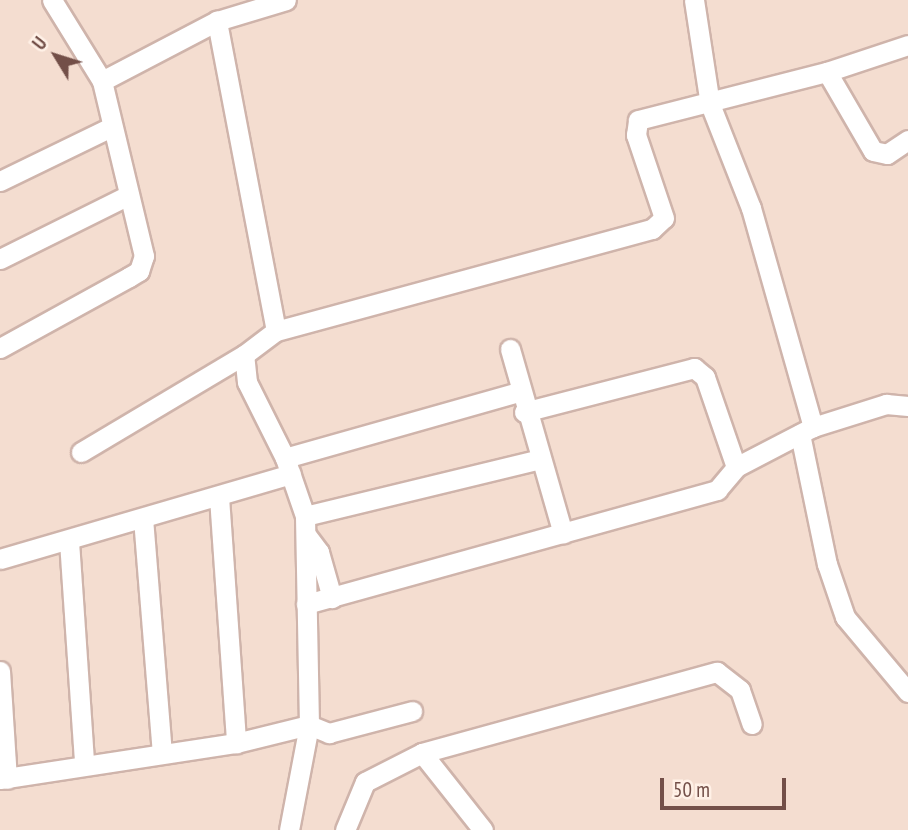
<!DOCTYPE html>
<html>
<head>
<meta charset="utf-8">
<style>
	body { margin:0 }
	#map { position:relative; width:908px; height:830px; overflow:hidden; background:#fcede1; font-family:"PT Sans Narrow",sans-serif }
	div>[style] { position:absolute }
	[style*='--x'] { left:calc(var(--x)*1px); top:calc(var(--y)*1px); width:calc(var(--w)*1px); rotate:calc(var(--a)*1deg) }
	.residential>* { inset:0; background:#f4ddd0; transform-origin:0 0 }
	.roads { filter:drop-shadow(2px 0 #cfb4ab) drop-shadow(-2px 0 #cfb4ab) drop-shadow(0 2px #cfb4ab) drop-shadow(0 -2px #cfb4ab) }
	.minor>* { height:19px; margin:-9.5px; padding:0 9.5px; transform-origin:9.5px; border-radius:9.5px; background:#fff }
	span { translate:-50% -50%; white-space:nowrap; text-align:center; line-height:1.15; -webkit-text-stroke:7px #fff1e7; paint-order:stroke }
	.north { position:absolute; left:21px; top:21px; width:70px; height:70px; -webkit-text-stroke:5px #fff1e7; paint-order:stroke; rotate:308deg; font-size:19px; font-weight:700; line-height:28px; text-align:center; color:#734f48 }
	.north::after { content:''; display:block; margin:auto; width:24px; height:32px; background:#734f48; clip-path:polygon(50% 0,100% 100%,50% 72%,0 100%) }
	.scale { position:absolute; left:660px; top:778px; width:126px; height:32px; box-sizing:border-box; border:4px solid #734f48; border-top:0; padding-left:9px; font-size:21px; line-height:24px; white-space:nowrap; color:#734f48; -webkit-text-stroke:5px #fff1e7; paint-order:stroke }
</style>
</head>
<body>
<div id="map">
	<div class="residential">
		<i style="left:0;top:0;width:908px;height:830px"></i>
	</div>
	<div class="roads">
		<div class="minor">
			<i style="--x:694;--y:0;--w:105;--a:81.3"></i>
			<i style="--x:710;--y:104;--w:112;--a:68.5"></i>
			<i style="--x:751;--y:208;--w:228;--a:74.2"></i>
			<i style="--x:908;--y:45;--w:85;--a:161.6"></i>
			<i style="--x:827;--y:72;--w:91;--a:59.8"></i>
			<i style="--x:873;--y:151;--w:14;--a:12"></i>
			<i style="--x:887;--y:154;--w:25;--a:-34"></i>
			<i style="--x:102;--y:81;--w:130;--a:-27.6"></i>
			<i style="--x:217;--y:21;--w:72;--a:-16.9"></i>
			<i style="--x:0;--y:181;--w:123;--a:-25.9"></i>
			<i style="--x:0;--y:259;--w:142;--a:-26.4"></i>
			<i style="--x:276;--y:331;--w:390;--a:-15.2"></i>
			<i style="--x:652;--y:229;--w:16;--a:-43"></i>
			<i style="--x:664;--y:218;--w:88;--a:-108.6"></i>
			<i style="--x:636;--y:135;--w:15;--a:-82"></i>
			<i style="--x:638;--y:120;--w:195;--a:-14.3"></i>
			<i style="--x:0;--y:348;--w:147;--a:-28.8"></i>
			<i style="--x:129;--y:277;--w:12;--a:-31"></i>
			<i style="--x:139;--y:271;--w:16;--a:-72"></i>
			<i style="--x:144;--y:256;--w:180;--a:-103.5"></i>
			<i style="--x:102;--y:81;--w:95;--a:-121.7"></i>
			<i style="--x:510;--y:349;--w:192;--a:74"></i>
			<i style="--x:524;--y:412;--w:176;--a:-14.5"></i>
			<i style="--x:694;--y:368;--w:14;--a:39"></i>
			<i style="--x:705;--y:377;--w:95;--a:71"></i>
			<i style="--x:800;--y:434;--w:133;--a:78.3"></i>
			<i style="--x:827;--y:564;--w:56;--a:71.2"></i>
			<i style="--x:845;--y:617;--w:98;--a:50"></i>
			<i style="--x:81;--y:452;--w:190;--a:-30.8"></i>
			<i style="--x:285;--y:458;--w:243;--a:-15.8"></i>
			<i style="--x:219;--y:497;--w:247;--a:86"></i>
			<i style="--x:305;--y:516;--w:239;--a:-13.6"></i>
			<i style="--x:143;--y:518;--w:235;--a:85.4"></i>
			<i style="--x:307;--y:536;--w:20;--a:53"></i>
			<i style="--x:319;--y:552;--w:48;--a:74.2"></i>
			<i style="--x:69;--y:541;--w:223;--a:86.1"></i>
			<i style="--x:0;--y:559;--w:303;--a:-16.3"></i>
			<i style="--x:306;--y:604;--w:427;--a:-15.5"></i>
			<i style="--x:717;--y:490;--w:30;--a:-50"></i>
			<i style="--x:736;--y:467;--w:87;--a:-27.5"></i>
			<i style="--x:813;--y:427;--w:77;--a:-17.5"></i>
			<i style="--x:886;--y:404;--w:22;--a:5"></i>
			<i style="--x:0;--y:671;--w:108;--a:86.3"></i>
			<i style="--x:309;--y:725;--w:22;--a:22"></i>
			<i style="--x:329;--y:733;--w:86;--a:-14.8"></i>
			<i style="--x:422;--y:753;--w:98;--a:51.6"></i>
			<i style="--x:0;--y:779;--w:239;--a:-8.7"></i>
			<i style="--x:236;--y:743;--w:75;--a:-13.9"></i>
			<i style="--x:309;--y:725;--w:209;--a:-91.1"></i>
			<i style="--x:305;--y:516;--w:61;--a:-109"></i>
			<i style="--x:285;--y:458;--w:85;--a:-116.6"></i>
			<i style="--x:247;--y:382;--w:27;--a:-96"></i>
			<i style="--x:244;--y:355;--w:40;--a:-37"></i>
			<i style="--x:276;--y:331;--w:316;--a:-100.8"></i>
			<i style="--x:289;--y:830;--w:107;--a:-79.2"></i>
			<i style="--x:345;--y:830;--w:52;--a:-67.4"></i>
			<i style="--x:365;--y:782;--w:64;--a:-27"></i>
			<i style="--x:422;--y:753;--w:306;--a:-15.4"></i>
			<i style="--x:717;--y:672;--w:29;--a:38"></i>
			<i style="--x:740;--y:690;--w:36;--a:71"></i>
		</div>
	</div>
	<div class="north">U</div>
	<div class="scale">50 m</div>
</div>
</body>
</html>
